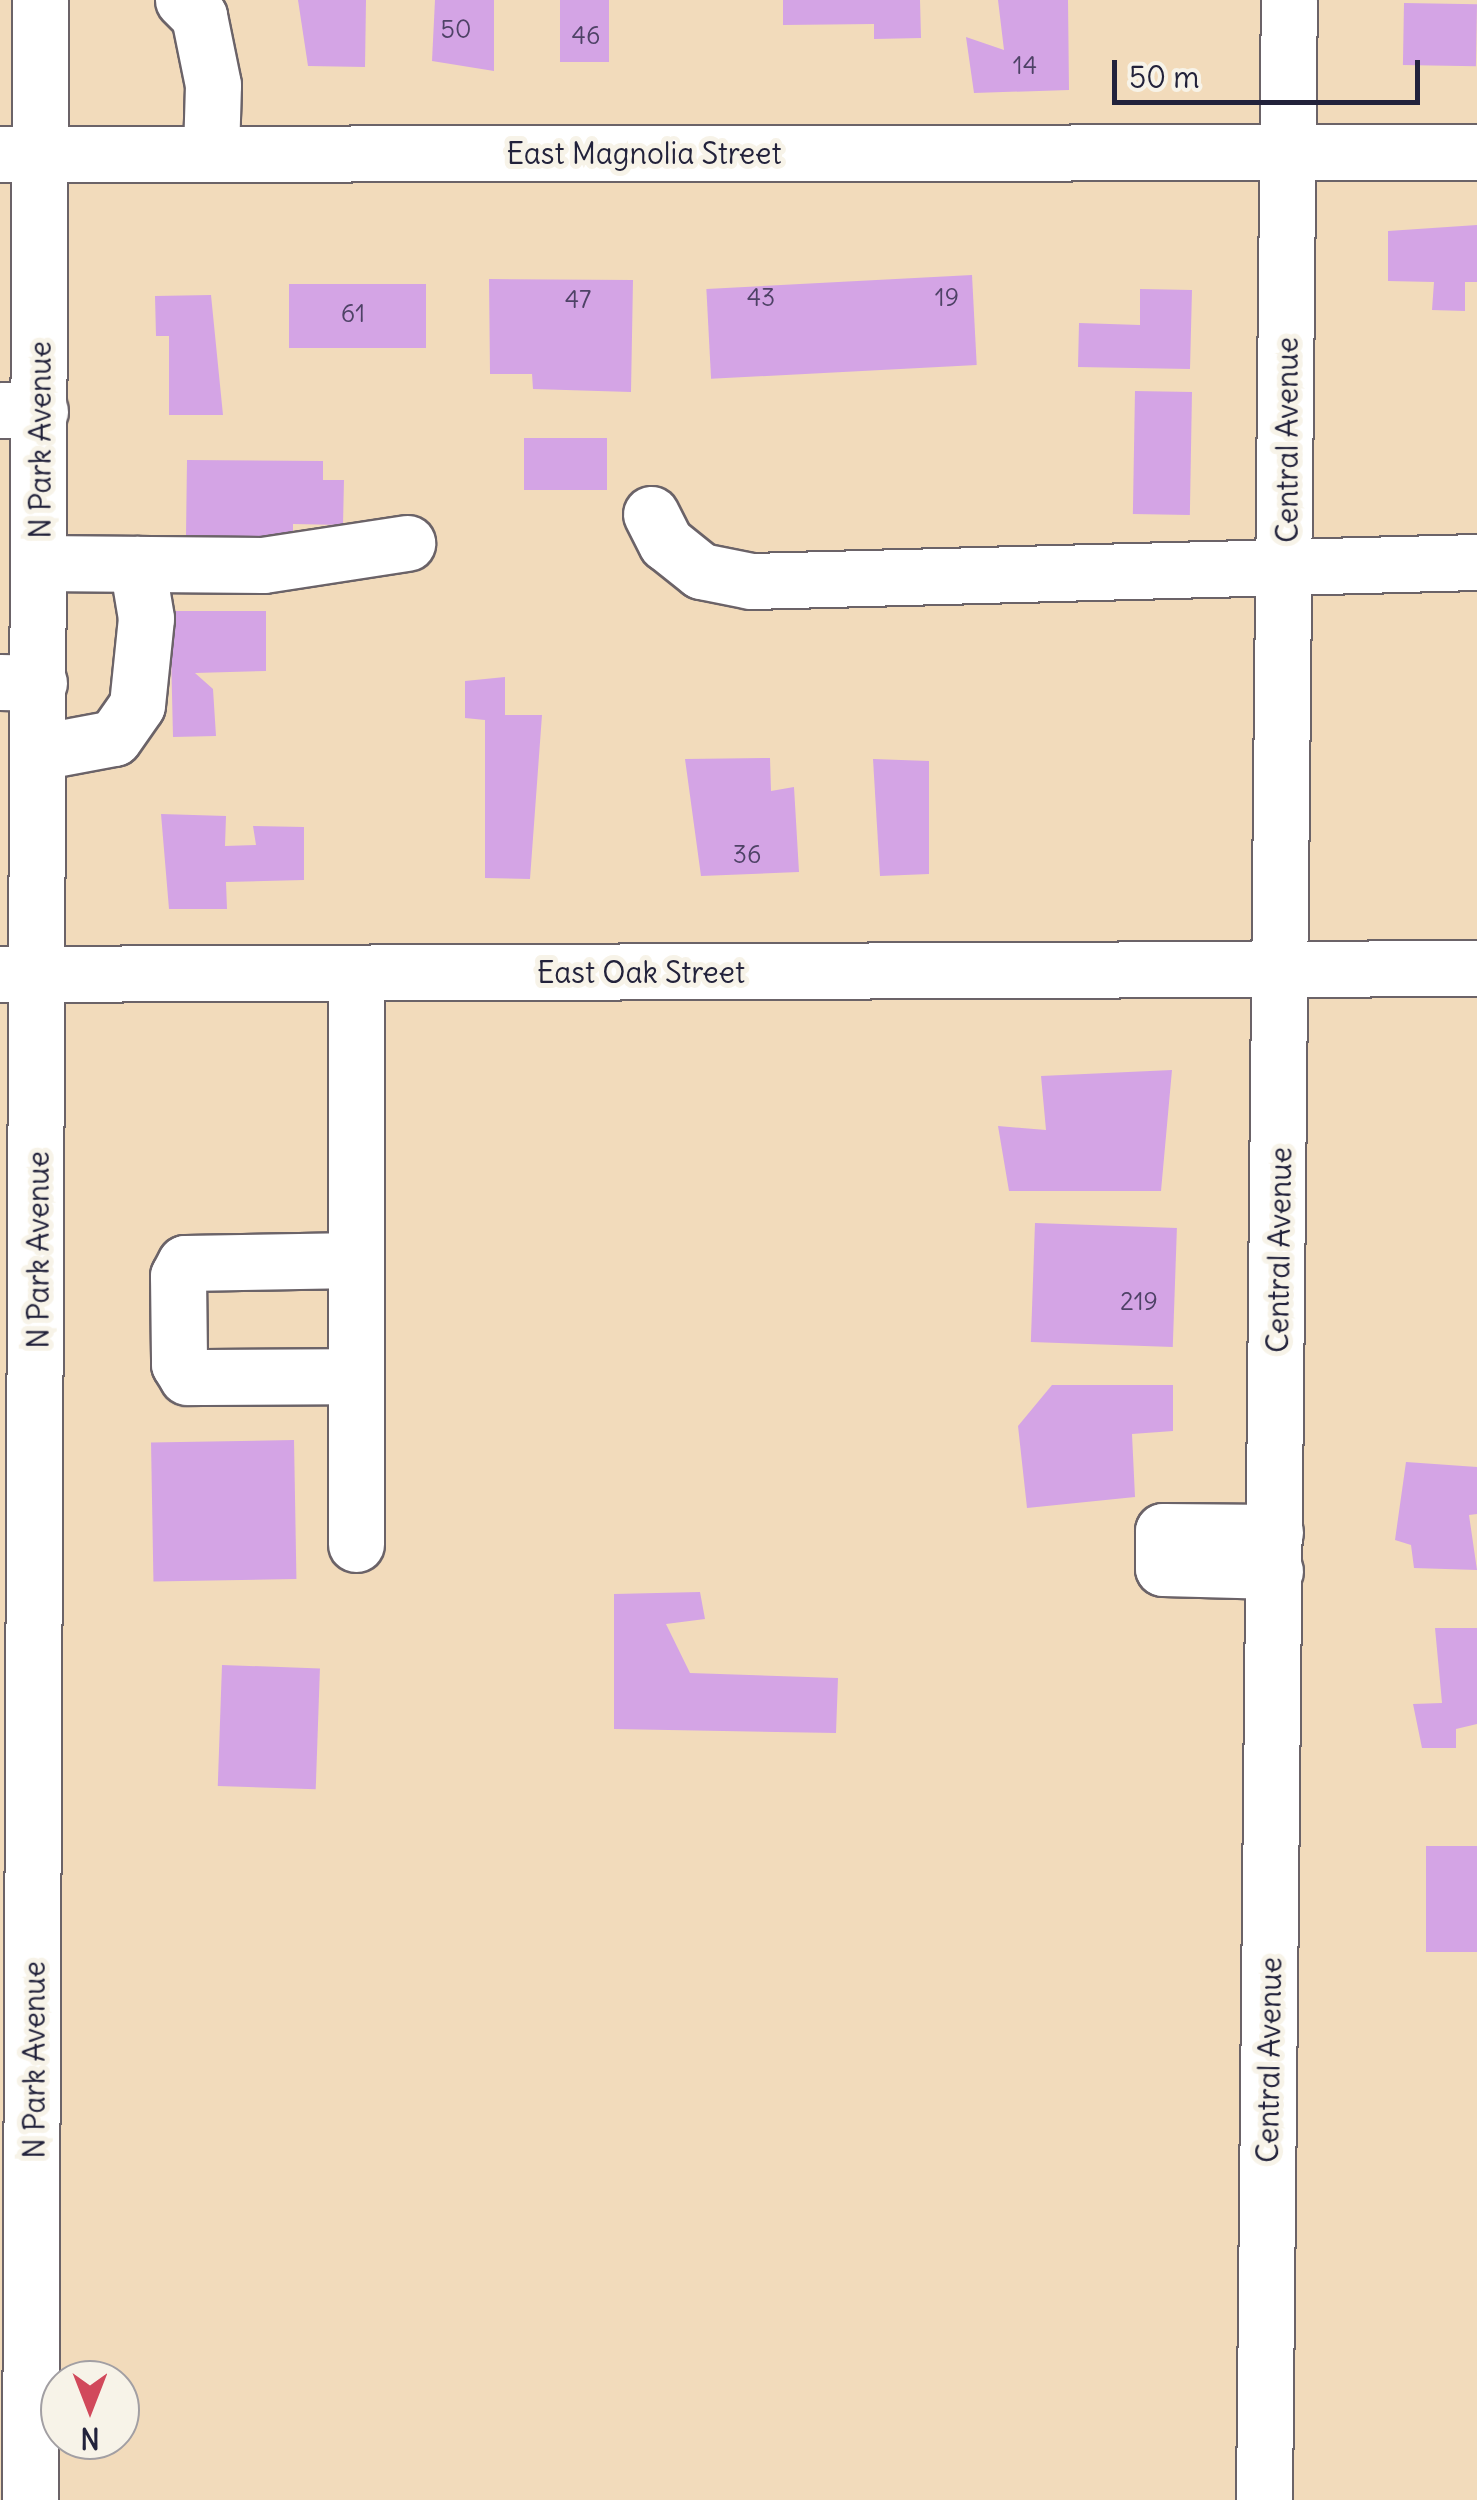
<!DOCTYPE html>
<html>
<head>
<meta charset="utf-8">
<style>
	body { margin:0 }
	#map { position:relative; width:1477px; height:2500px; overflow:hidden; background:#f2dbbb; font-family:Delius,sans-serif }
	div>[style] { position:absolute }
	[style*='--x'] { left:calc(var(--x)*1px); top:calc(var(--y)*1px); width:calc(var(--w)*1px); rotate:calc(var(--a)*1deg) }
	.building>* { inset:0; background:#d4a4e5; transform-origin:0 0 }
	.roads { filter:drop-shadow(2px 0 #6b6368) drop-shadow(-2px 0 #6b6368) drop-shadow(0 2px #6b6368) drop-shadow(0 -2px #6b6368) }
	.minor>* { height:55px; margin:-27.5px; padding:0 27.5px; transform-origin:27.5px; border-radius:27.5px; background:#fff }
	.major>* { height:55px; margin:-27.5px; padding:0 27.5px; transform-origin:27.5px; border-radius:27.5px; background:#fff }
	span { translate:-50% -50%; white-space:nowrap; text-align:center; line-height:1.15; -webkit-text-stroke:10px #f7f3e8; paint-order:stroke }
	.number-label { font-size:25px; color:#4e4266 }
	.number-label span { -webkit-text-stroke-width:0 }
	.street-label { font-size:30px; color:#22223b }
	.north { position:absolute; left:40px; top:2360px; width:100px; height:100px; box-sizing:border-box; background:#f7f3e8; border:2px solid #a29fa3; border-radius:50%; rotate:180deg; font-size:28px; font-weight:700; line-height:40px; text-align:center; color:#22223b }
	.north::after { content:''; display:block; margin:auto; width:35px; height:45px; background:#d1495b; clip-path:polygon(50% 0,100% 100%,50% 72%,0 100%) }
	.scale { position:absolute; left:1112px; top:60px; width:308px; height:45px; box-sizing:border-box; border:5px solid #22223b; border-top:0; padding-left:12px; font-size:30px; line-height:35px; white-space:nowrap; color:#22223b; -webkit-text-stroke:8px #f7f3e8; paint-order:stroke }
</style>
</head>
<body>
<div id="map">
	<div class="building">
		<i style="clip-path:polygon(298px 0,366px 0,365px 67px,308px 66px)"></i>
		<i style="clip-path:polygon(435px 0,494px 0,494px 71px,432px 61px)"></i>
		<i style="left:560px;top:0;width:49px;height:62px"></i>
		<i style="clip-path:polygon(783px 0,920px 0,921px 38px,874px 39px,874px 24px,783px 25px)"></i>
		<i style="clip-path:polygon(998px 0,1068px 0,1069px 90px,974px 93px,966px 37px,1004px 50px)"></i>
		<i style="left:1404px;top:3px;width:73px;height:62px;rotate:1deg"></i>
		<i style="clip-path:polygon(1477px 225px,1477px 282px,1465px 282px,1465px 311px,1432px 310px,1434px 282px,1388px 281px,1388px 231px)"></i>
		<i style="left:972px;top:275px;width:90px;height:266px;rotate:87deg"></i>
		<i style="clip-path:polygon(489px 279px,633px 280px,631px 392px,533px 389px,532px 374px,490px 374px)"></i>
		<i style="left:426px;top:284px;width:64px;height:137px;rotate:90deg"></i>
		<i style="clip-path:polygon(1140px 289px,1192px 290px,1190px 369px,1078px 367px,1079px 323px,1140px 325px)"></i>
		<i style="clip-path:polygon(211px 295px,223px 415px,169px 415px,169px 336px,156px 336px,155px 296px)"></i>
		<i style="left:1135px;top:391px;width:57px;height:123px;rotate:1deg"></i>
		<i style="left:607px;top:438px;width:52px;height:83px;rotate:90deg"></i>
		<i style="clip-path:polygon(187px 460px,323px 461px,323px 480px,344px 480px,343px 525px,293px 524px,293px 539px,186px 535px)"></i>
		<i style="clip-path:polygon(170px 611px,266px 611px,266px 671px,195px 673px,213px 689px,216px 736px,173px 737px)"></i>
		<i style="clip-path:polygon(505px 677px,505px 715px,542px 715px,530px 879px,485px 878px,485px 720px,465px 718px,465px 681px)"></i>
		<i style="clip-path:polygon(770px 758px,771px 791px,794px 787px,799px 872px,701px 876px,685px 759px)"></i>
		<i style="clip-path:polygon(873px 759px,929px 761px,929px 874px,880px 876px)"></i>
		<i style="clip-path:polygon(161px 814px,226px 816px,225px 846px,256px 845px,253px 826px,304px 827px,304px 880px,226px 882px,227px 909px,169px 909px)"></i>
		<i style="clip-path:polygon(1172px 1070px,1161px 1191px,1009px 1191px,998px 1126px,1046px 1130px,1041px 1076px)"></i>
		<i style="left:1035px;top:1223px;width:142px;height:119px;rotate:2deg"></i>
		<i style="clip-path:polygon(1052px 1385px,1173px 1385px,1173px 1431px,1132px 1434px,1135px 1497px,1027px 1508px,1018px 1426px)"></i>
		<i style="left:294px;top:1440px;width:139px;height:143px;rotate:89deg"></i>
		<i style="clip-path:polygon(1406px 1462px,1477px 1467px,1477px 1514px,1469px 1515px,1477px 1570px,1414px 1568px,1411px 1545px,1395px 1540px)"></i>
		<i style="clip-path:polygon(700px 1592px,705px 1619px,666px 1624px,690px 1673px,838px 1678px,836px 1733px,614px 1729px,614px 1594px)"></i>
		<i style="clip-path:polygon(1435px 1628px,1477px 1628px,1477px 1724px,1456px 1729px,1456px 1748px,1422px 1748px,1413px 1704px,1442px 1703px)"></i>
		<i style="left:222px;top:1665px;width:98px;height:121px;rotate:2deg"></i>
		<i style="left:1477px;top:1846px;width:106px;height:51px;rotate:90deg"></i>
	</div>
	<div class="roads">
		<div class="minor">
			<i style="--x:183;--y:0;--w:23;--a:45"></i>
			<i style="--x:199;--y:16;--w:70;--a:78.5"></i>
			<i style="--x:213;--y:85;--w:68;--a:91.7"></i>
			<i style="--x:0;--y:154;--w:1477;--a:-0.08"></i>
			<i style="--x:0;--y:410;--w:40;--a:1.4"></i>
			<i style="--x:651;--y:514;--w:33;--a:63"></i>
			<i style="--x:666;--y:543;--w:45;--a:38.7"></i>
			<i style="--x:701;--y:571;--w:51;--a:11.3"></i>
			<i style="--x:751;--y:581;--w:726;--a:-1.5"></i>
			<i style="--x:39;--y:563;--w:224;--a:0.5"></i>
			<i style="--x:263;--y:565;--w:146;--a:-8.7"></i>
			<i style="--x:0;--y:682;--w:39;--a:1"></i>
			<i style="--x:39;--y:752;--w:76;--a:-10.6"></i>
			<i style="--x:114;--y:738;--w:40;--a:-55.1"></i>
			<i style="--x:137;--y:705;--w:87;--a:-84.1"></i>
			<i style="--x:146;--y:618;--w:55;--a:-99.5"></i>
			<i style="--x:0;--y:974;--w:1477;--a:-0.23"></i>
			<i style="--x:356;--y:1260;--w:171;--a:179"></i>
			<i style="--x:185;--y:1263;--w:15;--a:118"></i>
			<i style="--x:178;--y:1276;--w:88;--a:89.3"></i>
			<i style="--x:179;--y:1364;--w:15;--a:58"></i>
			<i style="--x:187;--y:1377;--w:169;--a:-0.3"></i>
			<i style="--x:1275;--y:1532;--w:112;--a:-179.5"></i>
			<i style="--x:1163;--y:1531;--w:37;--a:90"></i>
			<i style="--x:1163;--y:1568;--w:112;--a:1.5"></i>
			<i style="--x:356;--y:1544;--w:571;--a:-90"></i>
			<i style="--x:1264;--y:2500;--w:2500;--a:-89.43"></i>
		</div>
		<div class="major">
			<i style="--x:30;--y:2500;--w:2500;--a:-89.77"></i>
		</div>
	</div>
	<div class="number-label">
		<span style="left:456px;top:29px">50</span>
		<span style="left:586px;top:35px">46</span>
		<span style="left:1025px;top:65px">14</span>
		<span style="left:761px;top:297px">43</span>
		<span style="left:947px;top:297px">19</span>
		<span style="left:578px;top:299px">47</span>
		<span style="left:353px;top:313px">61</span>
		<span style="left:747px;top:854px">36</span>
		<span style="left:1139px;top:1301px">219</span>
	</div>
	<div class="street-label">
		<span style="left:644px;top:153px">East Magnolia Street</span>
		<span style="left:40px;top:440px;rotate:-90deg">N Park Avenue</span>
		<span style="left:1287px;top:440px;rotate:-90deg">Central Avenue</span>
		<span style="left:641px;top:972px">East Oak Street</span>
		<span style="left:38px;top:1250px;rotate:-90deg">N Park Avenue</span>
		<span style="left:1279px;top:1250px;rotate:-89deg">Central Avenue</span>
		<span style="left:34px;top:2060px;rotate:-90deg">N Park Avenue</span>
		<span style="left:1269px;top:2060px;rotate:-89deg">Central Avenue</span>
	</div>
	<div class="north">N</div>
	<div class="scale">50 m</div>
</div>
</body>
</html>
